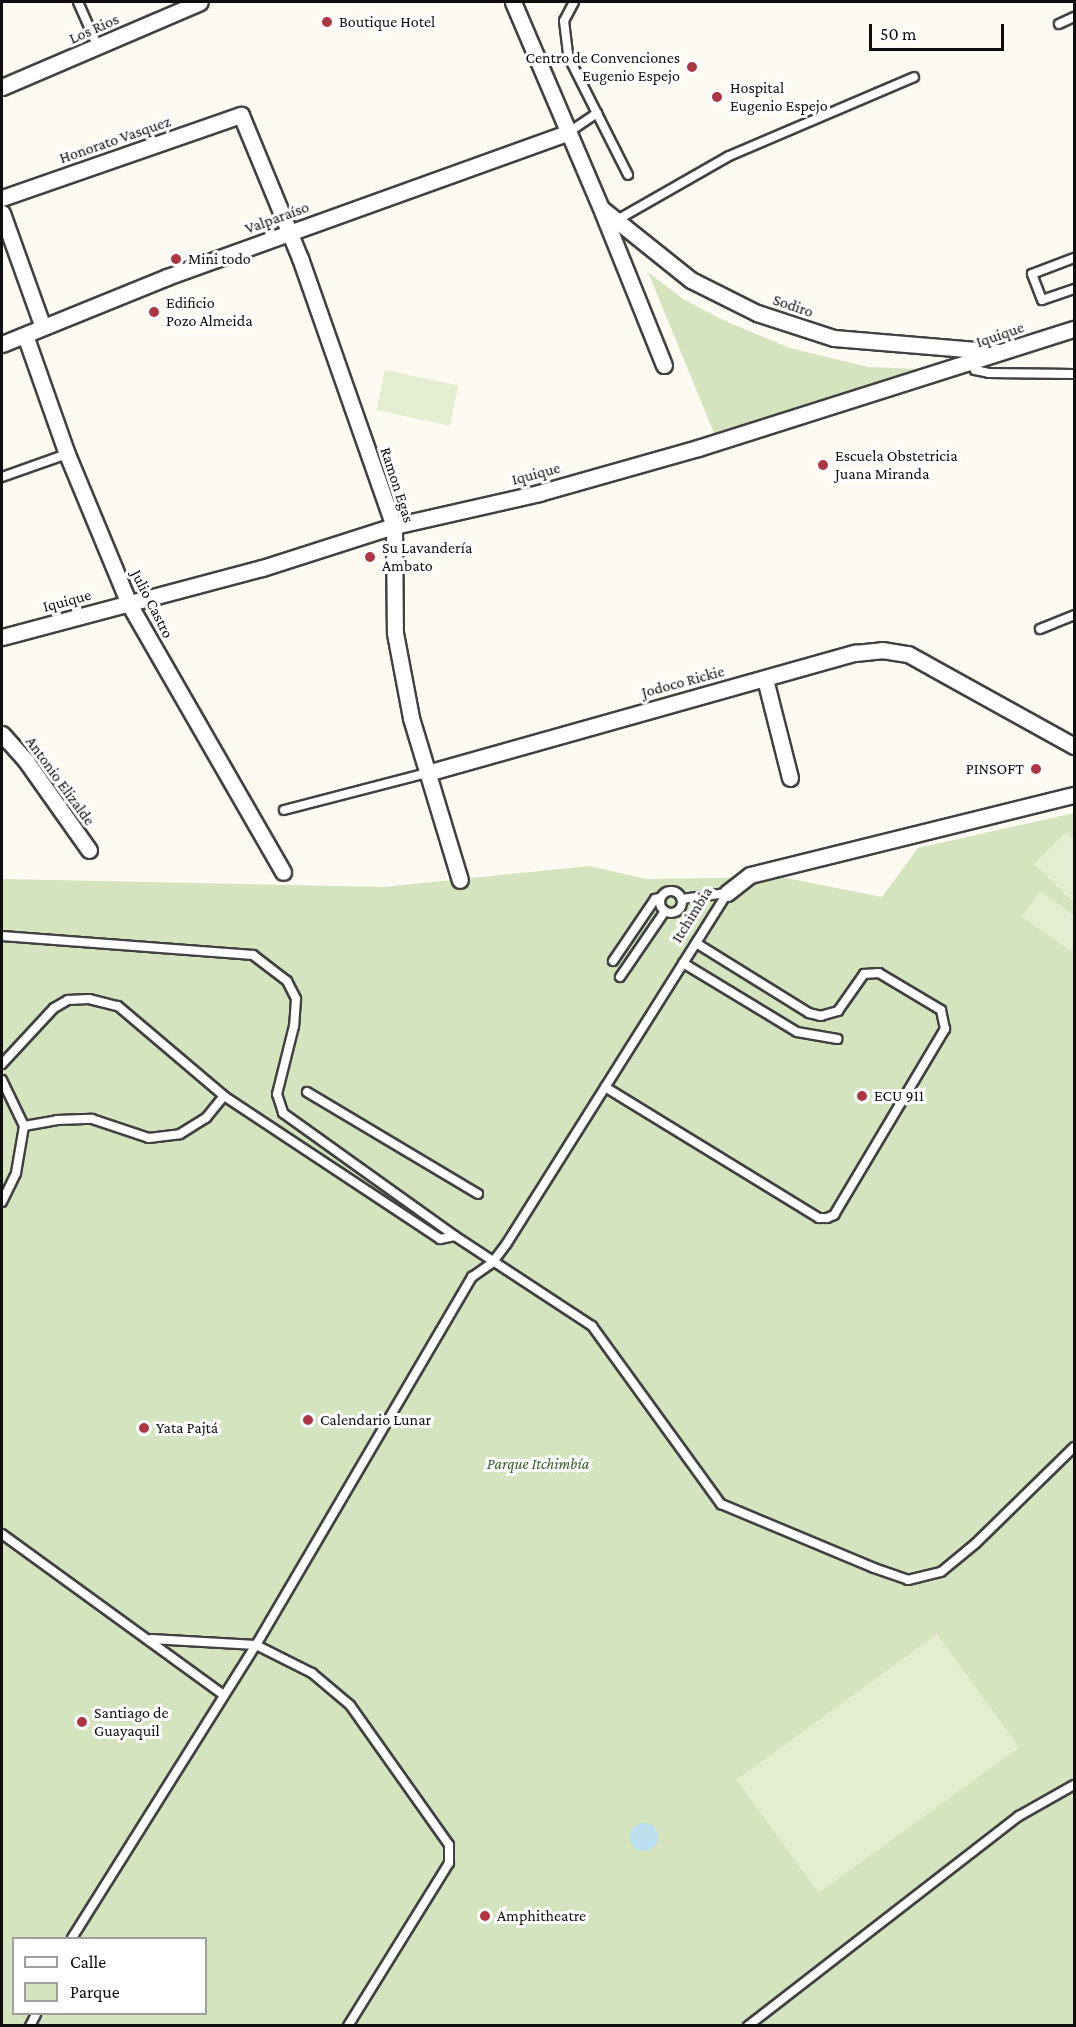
<!DOCTYPE html>
<html>
<head>
<meta charset="utf-8">
<style>
	body { margin:0 }
	#map { position:relative; width:1076px; height:2027px; overflow:hidden; background:#fdfaf1; font-family:"Crimson Pro",serif }
	div>[style] { position:absolute }
	[style*='--x'] { left:calc(var(--x)*1px); top:calc(var(--y)*1px); width:calc(var(--w)*1px); rotate:calc(var(--a)*1deg) }
	.green>* { inset:0; background:#d4e4be }
	.pitch>* { inset:0; background:#e4edcf; transform-origin:0 0 }
	.water>* { inset:0; background:#bbdfef }
	.round { border-radius:50% }
	.roads { filter:drop-shadow(2px 0 #414141) drop-shadow(-2px 0 #414141) drop-shadow(0 2px #414141) drop-shadow(0 -2px #414141) }
	.service>* { height:8px; margin:-4px; padding:0 4px; transform-origin:4px; border-radius:4px; background:#fff }
	.service>.ring { margin:-4px; padding:0; box-sizing:content-box; background:none; border:8px solid #fff; border-radius:50% }
	.minor>* { height:15px; margin:-7.5px; padding:0 7.5px; transform-origin:7.5px; border-radius:7.5px; background:#fff }
	.dots>* { width:16px; height:16px; translate:-50% -50%; box-sizing:border-box; border:3px solid #fff; border-radius:50% }
	span { translate:-50% -50%; white-space:nowrap; text-align:center; line-height:1.15; -webkit-text-stroke:6px #fff; paint-order:stroke }
	.poi-label { font-size:16px; color:#0e0e0e }
	.left { translate:0 -50%; text-align:left }
	.right { translate:-100% -50%; text-align:right }
	.street-label { font-size:16px; color:#0e0e0e }
	.park-label { font-size:16px; color:#355f26; font-style:italic }
	.frame { position:absolute; inset:0; border:3px solid #0e0e0e; pointer-events:none }
	.legend { position:absolute; left:12px; top:1937px; width:195px; height:78px; box-sizing:border-box; background:#fff; border:2px solid #9f9f9f; margin:0; padding:8px 10px; list-style:none; font-size:18px; color:#0e0e0e }
	.legend li { display:flex; align-items:center; gap:12px; height:30px }
	.legend b { width:30px; border:2px solid #9f9f9f }
	.scale { position:absolute; left:869px; top:24px; width:135px; height:27px; box-sizing:border-box; border:3px solid #0e0e0e; border-top:0; padding-left:8px; font-size:18px; line-height:21px; white-space:nowrap; color:#0e0e0e; -webkit-text-stroke:4px #fff; paint-order:stroke }
</style>
</head>
<body>
<div id="map">
	<div class="green">
		<i style="clip-path:polygon(648px 272px,683px 299px,723px 320px,790px 348px,868px 367px,921px 369px,714px 433px)"></i>
		<i style="clip-path:polygon(evenodd,1074px 813px,1074px 2025px,2px 2025px,2px 879px,384px 887px,589px 866px,647px 879px,781px 877px,882px 897px,918px 848px,1074px 813px,14px 1938px,206px 1938px,206px 2014px,14px 2014px,14px 1938px)"></i>
	</div>
	<div class="pitch">
		<i style="left:385px;top:370px;width:75px;height:41px;rotate:12deg"></i>
		<i style="clip-path:polygon(1066px 832px,1074px 840px,1074px 903px,1034px 864px)"></i>
		<i style="clip-path:polygon(1040px 891px,1074px 915px,1072px 952px,1022px 917px)"></i>
		<i style="left:937px;top:1634px;width:140px;height:248px;rotate:54deg"></i>
	</div>
	<div class="water">
		<i class="round" style="left:630px;top:1823px;width:28px;height:28px"></i>
	</div>
	<div class="roads">
		<div class="service">
			<i style="--x:78;--y:2;--w:49;--a:66"></i>
			<i style="--x:574;--y:2;--w:21;--a:118"></i>
			<i style="--x:564;--y:21;--w:35;--a:83"></i>
			<i style="--x:568;--y:56;--w:133;--a:63.2"></i>
			<i style="--x:1059;--y:24;--w:17;--a:-25"></i>
			<i style="--x:569;--y:132;--w:34;--a:-34"></i>
			<i style="--x:617;--y:220;--w:129;--a:-29.7"></i>
			<i style="--x:729;--y:156;--w:201;--a:-23.1"></i>
			<i style="--x:1074;--y:258;--w:45;--a:159.1"></i>
			<i style="--x:1032;--y:274;--w:28;--a:69"></i>
			<i style="--x:1042;--y:300;--w:34;--a:-19"></i>
			<i style="--x:971;--y:364;--w:7;--a:56"></i>
			<i style="--x:975;--y:370;--w:14;--a:12"></i>
			<i style="--x:989;--y:373;--w:85;--a:0.7"></i>
			<i style="--x:2;--y:477;--w:69;--a:-19.5"></i>
			<i style="--x:1040;--y:629;--w:37;--a:-22"></i>
			<i style="--x:284;--y:810;--w:148;--a:-14.5"></i>
			<i class="ring" style="left:660px;top:891px;width:14px;height:14px"></i>
			<i style="--x:682;--y:899;--w:45;--a:-7.6"></i>
			<i style="--x:2;--y:936;--w:252;--a:4.3"></i>
			<i style="--x:253;--y:955;--w:43;--a:37.4"></i>
			<i style="--x:287;--y:981;--w:20;--a:63"></i>
			<i style="--x:296;--y:999;--w:27;--a:94"></i>
			<i style="--x:294;--y:1026;--w:70;--a:104"></i>
			<i style="--x:277;--y:1094;--w:20;--a:72"></i>
			<i style="--x:283;--y:1113;--w:211;--a:35.6"></i>
			<i style="--x:613;--y:961;--w:75;--a:-55.9"></i>
			<i style="--x:655;--y:899;--w:5;--a:-11"></i>
			<i style="--x:683;--y:963;--w:133;--a:31.2"></i>
			<i style="--x:797;--y:1032;--w:41;--a:9.9"></i>
			<i style="--x:620;--y:977;--w:80;--a:-55.7"></i>
			<i style="--x:2;--y:1064;--w:76;--a:-47.1"></i>
			<i style="--x:54;--y:1008;--w:16;--a:-30"></i>
			<i style="--x:68;--y:1000;--w:21;--a:-3"></i>
			<i style="--x:89;--y:999;--w:30;--a:14"></i>
			<i style="--x:118;--y:1006;--w:139;--a:40.3"></i>
			<i style="--x:224;--y:1096;--w:259;--a:33.5"></i>
			<i style="--x:440;--y:1239;--w:15;--a:-11"></i>
			<i style="--x:455;--y:1236;--w:164;--a:33.3"></i>
			<i style="--x:592;--y:1326;--w:220;--a:54.1"></i>
			<i style="--x:721;--y:1504;--w:166;--a:22.7"></i>
			<i style="--x:874;--y:1568;--w:36;--a:19"></i>
			<i style="--x:908;--y:1580;--w:34;--a:-14"></i>
			<i style="--x:941;--y:1572;--w:45;--a:-39.6"></i>
			<i style="--x:976;--y:1543;--w:137;--a:-44.4"></i>
			<i style="--x:2;--y:1080;--w:51;--a:64.4"></i>
			<i style="--x:605;--y:1087;--w:251;--a:31.5"></i>
			<i style="--x:819;--y:1218;--w:8;--a:0"></i>
			<i style="--x:827;--y:1218;--w:8;--a:-23"></i>
			<i style="--x:834;--y:1215;--w:217;--a:-59.2"></i>
			<i style="--x:945;--y:1029;--w:19;--a:-102"></i>
			<i style="--x:941;--y:1010;--w:72;--a:-149.2"></i>
			<i style="--x:879;--y:973;--w:15;--a:176"></i>
			<i style="--x:864;--y:974;--w:45;--a:125.1"></i>
			<i style="--x:838;--y:1011;--w:18;--a:164"></i>
			<i style="--x:821;--y:1016;--w:12;--a:-166"></i>
			<i style="--x:809;--y:1013;--w:133;--a:-148.2"></i>
			<i style="--x:307;--y:1092;--w:199;--a:30.8"></i>
			<i style="--x:2;--y:1202;--w:32;--a:-64"></i>
			<i style="--x:16;--y:1173;--w:48;--a:-80.3"></i>
			<i style="--x:24;--y:1126;--w:34;--a:-10"></i>
			<i style="--x:57;--y:1120;--w:35;--a:-2"></i>
			<i style="--x:92;--y:1119;--w:60;--a:18.4"></i>
			<i style="--x:149;--y:1138;--w:31;--a:-7"></i>
			<i style="--x:180;--y:1134;--w:31;--a:-32"></i>
			<i style="--x:206;--y:1118;--w:28;--a:-51"></i>
			<i style="--x:2;--y:1534;--w:274;--a:36"></i>
			<i style="--x:151;--y:1639;--w:105;--a:3.3"></i>
			<i style="--x:256;--y:1645;--w:63;--a:26.6"></i>
			<i style="--x:312;--y:1673;--w:50;--a:40.1"></i>
			<i style="--x:350;--y:1705;--w:171;--a:54.7"></i>
			<i style="--x:449;--y:1845;--w:18;--a:90"></i>
			<i style="--x:449;--y:1863;--w:192;--a:121.8"></i>
			<i style="--x:72;--y:1938;--w:346;--a:-57.9"></i>
			<i style="--x:256;--y:1645;--w:427;--a:-59.6"></i>
			<i style="--x:472;--y:1277;--w:24;--a:-35"></i>
			<i style="--x:492;--y:1263;--w:25;--a:-53"></i>
			<i style="--x:507;--y:1243;--w:413;--a:-57.8"></i>
			<i style="--x:30;--y:2026;--w:13;--a:-63"></i>
			<i style="--x:748;--y:2026;--w:343;--a:-37.8"></i>
			<i style="--x:1019;--y:1816;--w:63;--a:-29.4"></i>
		</div>
		<div class="minor">
			<i style="--x:513;--y:2;--w:224;--a:66.9"></i>
			<i style="--x:601;--y:208;--w:115;--a:38.7"></i>
			<i style="--x:691;--y:280;--w:74;--a:26.6"></i>
			<i style="--x:757;--y:313;--w:81;--a:18"></i>
			<i style="--x:834;--y:338;--w:166;--a:4.8"></i>
			<i style="--x:2;--y:87;--w:215;--a:-23.2"></i>
			<i style="--x:2;--y:198;--w:253;--a:-19.2"></i>
			<i style="--x:241;--y:115;--w:155;--a:67.6"></i>
			<i style="--x:300;--y:258;--w:284;--a:70.7"></i>
			<i style="--x:394;--y:526;--w:107;--a:89.5"></i>
			<i style="--x:395;--y:633;--w:86;--a:79.3"></i>
			<i style="--x:411;--y:718;--w:169;--a:73.2"></i>
			<i style="--x:602;--y:211;--w:166;--a:68.1"></i>
			<i style="--x:2;--y:213;--w:119;--a:70.3"></i>
			<i style="--x:25;--y:335;--w:126;--a:70.6"></i>
			<i style="--x:67;--y:454;--w:162;--a:67.5"></i>
			<i style="--x:129;--y:604;--w:309;--a:60.1"></i>
			<i style="--x:2;--y:344;--w:178;--a:-22.1"></i>
			<i style="--x:167;--y:277;--w:427;--a:-19.8"></i>
			<i style="--x:2;--y:637;--w:269;--a:-14.9"></i>
			<i style="--x:262;--y:568;--w:139;--a:-17.7"></i>
			<i style="--x:394;--y:526;--w:149;--a:-12.8"></i>
			<i style="--x:539;--y:493;--w:165;--a:-15.8"></i>
			<i style="--x:698;--y:448;--w:394;--a:-17.6"></i>
			<i style="--x:765;--y:679;--w:102;--a:75.8"></i>
			<i style="--x:2;--y:734;--w:36;--a:48"></i>
			<i style="--x:26;--y:761;--w:109;--a:54.7"></i>
			<i style="--x:427;--y:773;--w:445;--a:-15.7"></i>
			<i style="--x:855;--y:653;--w:27;--a:-6"></i>
			<i style="--x:882;--y:650;--w:26;--a:9"></i>
			<i style="--x:908;--y:654;--w:190;--a:29"></i>
			<i style="--x:727;--y:893;--w:29;--a:-38"></i>
			<i style="--x:750;--y:875;--w:334;--a:-13.9"></i>
		</div>
	</div>
	<div class="dots">
		<i style="left:327px;top:22px;background:#ae3643"></i>
		<i style="left:692px;top:67px;background:#ae3643"></i>
		<i style="left:717px;top:97px;background:#ae3643"></i>
		<i style="left:176px;top:259px;background:#ae3643"></i>
		<i style="left:154px;top:312px;background:#ae3643"></i>
		<i style="left:823px;top:465px;background:#ae3643"></i>
		<i style="left:370px;top:557px;background:#ae3643"></i>
		<i style="left:1036px;top:769px;background:#ae3643"></i>
		<i style="left:862px;top:1096px;background:#ae3643"></i>
		<i style="left:308px;top:1420px;background:#ae3643"></i>
		<i style="left:144px;top:1428px;background:#ae3643"></i>
		<i style="left:82px;top:1722px;background:#ae3643"></i>
		<i style="left:485px;top:1916px;background:#ae3643"></i>
	</div>
	<div class="poi-label">
		<span class="left" style="left:339px;top:22px">Boutique Hotel</span>
		<span class="right" style="left:680px;top:67px">Centro de Convenciones<br>Eugenio Espejo</span>
		<span class="left" style="left:730px;top:97px">Hospital<br>Eugenio Espejo</span>
		<span class="left" style="left:188px;top:259px">Mini todo</span>
		<span class="left" style="left:166px;top:312px">Edificio<br>Pozo Almeida</span>
		<span class="left" style="left:835px;top:465px">Escuela Obstetricia<br>Juana Miranda</span>
		<span class="left" style="left:382px;top:557px">Su Lavandería<br>Ambato</span>
		<span class="right" style="left:1024px;top:769px">PINSOFT</span>
		<span class="left" style="left:874px;top:1096px">ECU 911</span>
		<span class="left" style="left:320px;top:1420px">Calendario Lunar</span>
		<span class="left" style="left:156px;top:1428px">Yata Pajtá</span>
		<span class="left" style="left:94px;top:1722px">Santiago de<br>Guayaquil</span>
		<span class="left" style="left:497px;top:1916px">Amphitheatre</span>
	</div>
	<div class="street-label">
		<span style="left:94px;top:29px;rotate:-24deg">Los Rios</span>
		<span style="left:115px;top:140px;rotate:-19deg">Honorato Vasquez</span>
		<span style="left:277px;top:218px;rotate:-20deg">Valparaíso</span>
		<span style="left:793px;top:306px;rotate:19deg">Sodiro</span>
		<span style="left:1000px;top:335px;rotate:-19deg">Iquique</span>
		<span style="left:536px;top:474px;rotate:-15deg">Iquique</span>
		<span style="left:397px;top:485px;rotate:72deg">Ramon Egas</span>
		<span style="left:67px;top:601px;rotate:-15deg">Iquique</span>
		<span style="left:152px;top:604px;rotate:63deg">Julio Castro</span>
		<span style="left:683px;top:682px;rotate:-15deg">Jodoco Rickie</span>
		<span style="left:60px;top:781px;rotate:54deg">Antonio Elizalde</span>
		<span style="left:692px;top:915px;rotate:-58deg">Itchimbia</span>
	</div>
	<div class="park-label">
		<span style="left:538px;top:1464px">Parque Itchimbía</span>
	</div>
	<div class="frame"></div>
	<ul class="legend">
	<li><b style="height:8px;background:#fff"></b>Calle</li>
	<li><b style="height:16px;background:#d4e4be"></b>Parque</li>
	</ul>
	<div class="scale">50 m</div>
</div>
</body>
</html>
